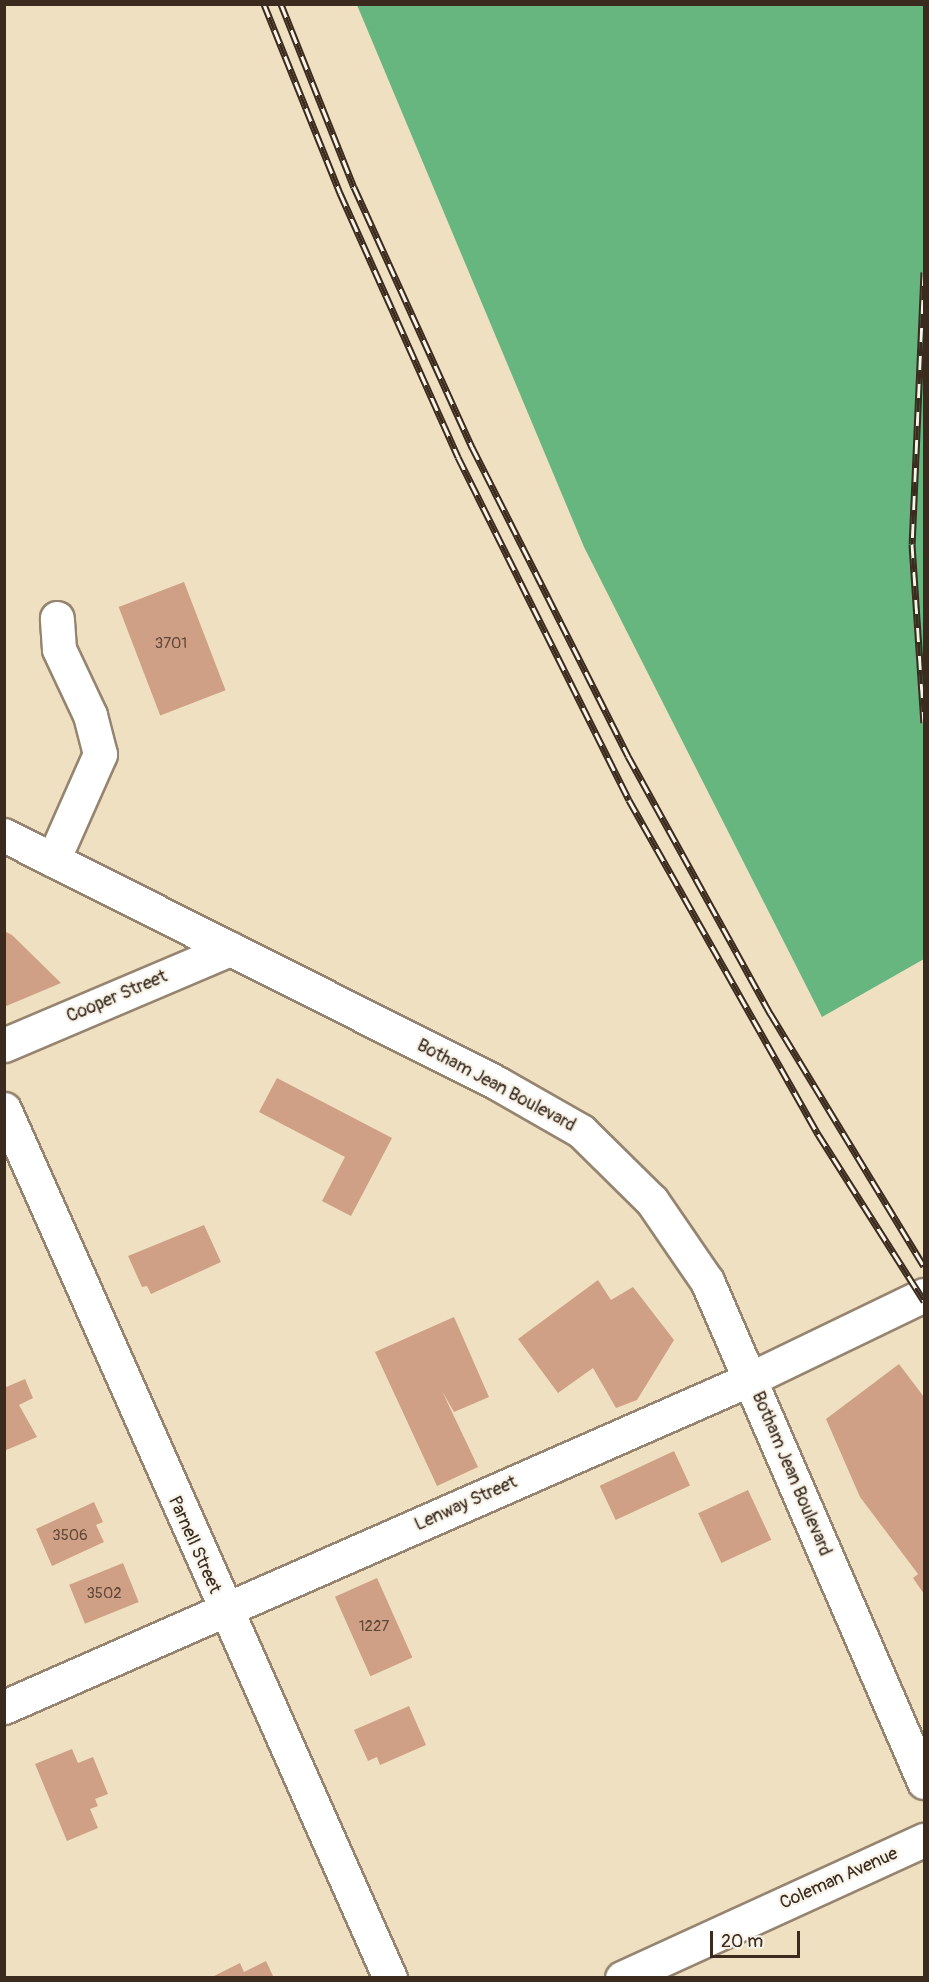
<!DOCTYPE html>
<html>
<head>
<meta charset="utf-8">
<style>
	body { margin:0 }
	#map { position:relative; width:929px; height:1982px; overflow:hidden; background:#efe0c1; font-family:Pangolin,sans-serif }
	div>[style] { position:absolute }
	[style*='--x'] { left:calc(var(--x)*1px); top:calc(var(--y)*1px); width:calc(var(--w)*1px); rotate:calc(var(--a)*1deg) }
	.forest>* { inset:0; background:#67b680 }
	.building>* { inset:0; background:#cfa085; transform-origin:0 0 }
	.roads { filter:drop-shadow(2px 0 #958570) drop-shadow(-2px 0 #958570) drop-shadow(0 2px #958570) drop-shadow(0 -2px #958570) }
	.minor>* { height:33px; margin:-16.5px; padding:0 16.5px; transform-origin:16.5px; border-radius:16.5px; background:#fff }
	.major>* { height:33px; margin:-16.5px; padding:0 16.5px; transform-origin:16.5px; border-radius:16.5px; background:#fff }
	.rail>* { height:7px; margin-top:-3.5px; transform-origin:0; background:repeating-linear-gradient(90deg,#f7f3e8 0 14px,#3b2a1e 0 28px); box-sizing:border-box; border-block:2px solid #3b2a1e }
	span { translate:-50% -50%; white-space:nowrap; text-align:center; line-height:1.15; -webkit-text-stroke:4.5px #f7f3e8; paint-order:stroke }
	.number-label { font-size:15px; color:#604838 }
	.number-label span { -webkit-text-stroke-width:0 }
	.street-label { font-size:18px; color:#3b2a1e }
	.frame { position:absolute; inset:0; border:6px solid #3b2a1e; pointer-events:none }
	.scale { position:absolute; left:710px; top:1931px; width:90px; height:27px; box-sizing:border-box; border:3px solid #3b2a1e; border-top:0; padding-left:8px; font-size:18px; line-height:21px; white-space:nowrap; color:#3b2a1e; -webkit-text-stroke:4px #f7f3e8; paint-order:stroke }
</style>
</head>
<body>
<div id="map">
	<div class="forest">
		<i style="clip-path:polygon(357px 5px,924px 5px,924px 959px,822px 1017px,584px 547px)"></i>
	</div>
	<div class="building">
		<i style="left:184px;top:582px;width:116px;height:70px;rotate:69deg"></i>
		<i style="clip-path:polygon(4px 931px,12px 935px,61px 983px,4px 1007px)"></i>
		<i style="clip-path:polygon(277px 1078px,392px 1138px,351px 1216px,322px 1201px,345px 1157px,259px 1112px)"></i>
		<i style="clip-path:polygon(204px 1225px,221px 1262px,151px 1294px,147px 1286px,142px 1287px,128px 1256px)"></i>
		<i style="clip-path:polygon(598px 1280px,611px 1300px,633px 1287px,674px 1340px,637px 1400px,616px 1408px,593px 1368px,558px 1393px,518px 1339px)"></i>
		<i style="clip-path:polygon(454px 1317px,489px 1397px,454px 1412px,442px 1391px,478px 1467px,437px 1486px,375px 1352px)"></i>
		<i style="clip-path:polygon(899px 1364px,924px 1397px,924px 1594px,913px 1578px,918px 1574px,860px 1497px,826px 1419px)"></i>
		<i style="clip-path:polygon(25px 1379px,33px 1398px,19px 1405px,37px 1437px,4px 1451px,4px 1388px)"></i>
		<i style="left:674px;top:1451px;width:38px;height:82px;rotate:65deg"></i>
		<i style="left:748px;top:1490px;width:55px;height:55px;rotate:65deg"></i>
		<i style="clip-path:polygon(94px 1502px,103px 1522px,96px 1525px,104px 1542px,52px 1566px,36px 1529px)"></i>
		<i style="left:123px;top:1563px;width:42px;height:58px;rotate:68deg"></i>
		<i style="left:377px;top:1578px;width:87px;height:46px;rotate:66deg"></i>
		<i style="clip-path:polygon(409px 1706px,426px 1745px,380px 1765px,377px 1757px,368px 1761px,354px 1730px)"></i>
		<i style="clip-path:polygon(72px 1749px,78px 1763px,93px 1757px,108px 1794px,95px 1799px,98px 1806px,90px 1809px,98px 1828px,67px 1841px,35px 1764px)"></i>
		<i style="clip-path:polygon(266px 1961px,274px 1978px,210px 1978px,240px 1963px,244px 1972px)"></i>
	</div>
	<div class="roads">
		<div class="minor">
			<i style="--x:53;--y:860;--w:116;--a:-66.1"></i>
			<i style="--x:100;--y:754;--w:40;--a:-104.4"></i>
			<i style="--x:90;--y:715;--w:73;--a:-115.2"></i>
			<i style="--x:59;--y:649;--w:31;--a:-94"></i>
			<i style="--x:4;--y:1045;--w:246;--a:-23"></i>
			<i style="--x:4;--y:1109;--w:951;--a:66.05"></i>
			<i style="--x:4;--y:1707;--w:815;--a:-23.73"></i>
			<i style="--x:750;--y:1379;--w:193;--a:-25.8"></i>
			<i style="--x:622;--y:1978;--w:332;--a:-24.6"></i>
		</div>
		<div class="major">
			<i style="--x:4;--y:835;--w:552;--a:26.7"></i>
			<i style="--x:497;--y:1083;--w:97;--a:29.7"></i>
			<i style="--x:581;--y:1131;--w:100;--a:44.6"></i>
			<i style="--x:652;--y:1201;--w:97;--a:55.5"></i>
			<i style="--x:707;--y:1281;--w:546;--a:66.58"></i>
		</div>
	</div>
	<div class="rail">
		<i style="--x:264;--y:4;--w:204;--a:68.1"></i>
		<i style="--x:340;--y:193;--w:289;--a:65.9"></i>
		<i style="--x:458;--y:457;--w:383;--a:63.5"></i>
		<i style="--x:629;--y:800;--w:384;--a:60.5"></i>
		<i style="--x:818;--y:1134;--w:198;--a:57.6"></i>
		<i style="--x:281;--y:4;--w:197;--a:68.3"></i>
		<i style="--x:354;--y:187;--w:286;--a:65.6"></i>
		<i style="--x:472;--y:447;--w:346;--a:63.2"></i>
		<i style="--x:628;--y:756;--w:294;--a:61.1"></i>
		<i style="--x:770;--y:1013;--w:296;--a:58.7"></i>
		<i style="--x:924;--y:272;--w:272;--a:92.5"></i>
		<i style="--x:912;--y:544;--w:179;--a:86.2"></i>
	</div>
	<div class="number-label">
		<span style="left:171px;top:644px">3701</span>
		<span style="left:70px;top:1536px">3506</span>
		<span style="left:104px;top:1594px">3502</span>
		<span style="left:374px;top:1627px">1227</span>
	</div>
	<div class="street-label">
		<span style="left:117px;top:997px;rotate:-23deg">Cooper Street</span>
		<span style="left:496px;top:1086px;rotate:28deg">Botham Jean Boulevard</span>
		<span style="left:791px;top:1474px;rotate:67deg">Botham Jean Boulevard</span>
		<span style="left:466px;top:1504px;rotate:-24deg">Lenway Street</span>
		<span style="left:194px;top:1545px;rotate:66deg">Parnell Street</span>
		<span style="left:839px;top:1879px;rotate:-24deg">Coleman Avenue</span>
	</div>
	<div class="frame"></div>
	<div class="scale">20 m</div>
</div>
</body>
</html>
